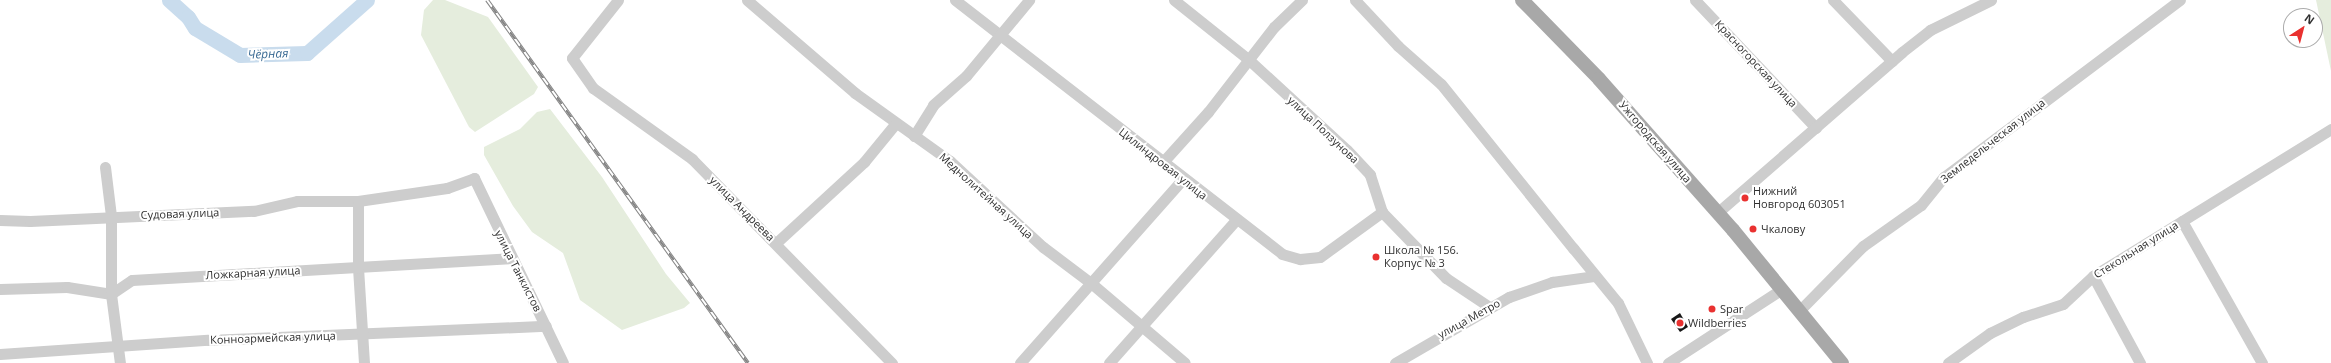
<!DOCTYPE html>
<html>
<head>
<meta charset="utf-8">
<style>
	body { margin:0 }
	#map { position:relative; width:2331px; height:363px; overflow:hidden; background:#fff; font-family:"Open Sans",sans-serif }
	div>[style] { position:absolute }
	[style*='--x'] { left:calc(var(--x)*1px); top:calc(var(--y)*1px); width:calc(var(--w)*1px); rotate:calc(var(--a)*1deg) }
	.green>* { inset:0; background:#e5eddd }
	.river>* { height:15px; margin:-7.5px; padding:0 7.5px; transform-origin:7.5px; border-radius:7.5px; background:#c9dced }
	.building>* { inset:0; background:#171717 }
	.minor>* { height:11px; margin:-5.5px; padding:0 5.5px; transform-origin:5.5px; border-radius:5.5px; background:#cdcdcd }
	.major>* { height:14px; margin:-7px; padding:0 7px; transform-origin:7px; border-radius:7px; background:#a8a8a8 }
	.rail>* { height:4px; margin-top:-2px; transform-origin:0; background:repeating-linear-gradient(90deg,#fff 0 8px,#858585 0 16px); box-sizing:border-box; border-block:1px solid #858585 }
	.dots>* { width:11px; height:11px; translate:-50% -50%; box-sizing:border-box; border:2px solid #fff; border-radius:50% }
	span { translate:-50% -50%; white-space:nowrap; text-align:center; line-height:1.15; -webkit-text-stroke:4px #fff; paint-order:stroke }
	.street-label { font-size:11px; color:#303030 }
	.poi-label { font-size:11px; color:#303030 }
	.left { translate:0 -50%; text-align:left }
	.water-label { font-size:12px; color:#3b6b94; font-style:italic }
	.north { position:absolute; left:2283px; top:8px; width:40px; height:40px; box-sizing:border-box; background:#fff; border:1px solid #acacac; border-radius:50%; rotate:36deg; font-size:11px; font-weight:700; line-height:16px; text-align:center; color:#303030 }
	.north::after { content:''; display:block; margin:auto; width:14px; height:18px; background:#e93130; clip-path:polygon(50% 0,100% 100%,50% 72%,0 100%) }
</style>
</head>
<body>
<div id="map">
	<div class="green">
		<i style="clip-path:polygon(433px 0,445px 0,488px 17px,538px 87px,534px 94px,475px 132px,469px 127px,421px 35px,424px 10px)"></i>
		<i style="clip-path:polygon(2316px 0,2331px 0,2331px 71px)"></i>
		<i style="clip-path:polygon(550px 109px,602px 177px,666px 274px,690px 303px,684px 308px,622px 330px,580px 300px,563px 253px,532px 232px,513px 206px,484px 155px,484px 147px,520px 129px,537px 112px)"></i>
	</div>
	<div class="river">
		<i style="--x:169;--y:0;--w:25;--a:42"></i>
		<i style="--x:188;--y:17;--w:13;--a:58"></i>
		<i style="--x:195;--y:28;--w:52;--a:31"></i>
		<i style="--x:240;--y:55;--w:67;--a:-1.7"></i>
		<i style="--x:307;--y:53;--w:80;--a:-41.5"></i>
	</div>
	<div class="building">
		<i style="clip-path:polygon(1680px 313px,1688px 327px,1680px 332px,1671px 319px)"></i>
	</div>
	<div class="minor">
		<i style="--x:618;--y:0;--w:74;--a:128.4"></i>
		<i style="--x:572;--y:58;--w:37;--a:55"></i>
		<i style="--x:593;--y:88;--w:122;--a:35.6"></i>
		<i style="--x:692;--y:159;--w:286;--a:45.6"></i>
		<i style="--x:747;--y:0;--w:143;--a:40.7"></i>
		<i style="--x:855;--y:93;--w:117;--a:35.6"></i>
		<i style="--x:950;--y:161;--w:127;--a:42.8"></i>
		<i style="--x:1043;--y:247;--w:60;--a:36.9"></i>
		<i style="--x:1091;--y:283;--w:123;--a:40.4"></i>
		<i style="--x:955;--y:0;--w:414;--a:37.8"></i>
		<i style="--x:1282;--y:254;--w:19;--a:16"></i>
		<i style="--x:1300;--y:259;--w:20;--a:-6"></i>
		<i style="--x:1320;--y:257;--w:77;--a:-36"></i>
		<i style="--x:1174;--y:0;--w:95;--a:38.6"></i>
		<i style="--x:1248;--y:59;--w:134;--a:42.6"></i>
		<i style="--x:1347;--y:150;--w:34;--a:47"></i>
		<i style="--x:1370;--y:175;--w:39;--a:72"></i>
		<i style="--x:1382;--y:212;--w:92;--a:45.9"></i>
		<i style="--x:1446;--y:278;--w:50;--a:33.7"></i>
		<i style="--x:1355;--y:0;--w:63;--a:46.9"></i>
		<i style="--x:1398;--y:46;--w:57;--a:41.5"></i>
		<i style="--x:1441;--y:84;--w:211;--a:51.2"></i>
		<i style="--x:1573;--y:248;--w:71;--a:50.7"></i>
		<i style="--x:1618;--y:303;--w:67;--a:64.2"></i>
		<i style="--x:1695;--y:0;--w:176;--a:46.6"></i>
		<i style="--x:1833;--y:0;--w:85;--a:46"></i>
		<i style="--x:914;--y:136;--w:36;--a:-58"></i>
		<i style="--x:933;--y:105;--w:44;--a:-41.3"></i>
		<i style="--x:966;--y:76;--w:99;--a:-50.3"></i>
		<i style="--x:1162;--y:163;--w:69;--a:-48"></i>
		<i style="--x:1208;--y:112;--w:108;--a:-52.2"></i>
		<i style="--x:1274;--y:27;--w:39;--a:-44"></i>
		<i style="--x:105;--y:167;--w:49;--a:83"></i>
		<i style="--x:111;--y:216;--w:78;--a:90"></i>
		<i style="--x:111;--y:294;--w:70;--a:82.6"></i>
		<i style="--x:1717;--y:213;--w:245;--a:-41"></i>
		<i style="--x:1902;--y:52;--w:36;--a:-38"></i>
		<i style="--x:1930;--y:30;--w:68;--a:-26.2"></i>
		<i style="--x:0;--y:220;--w:30;--a:2"></i>
		<i style="--x:30;--y:221;--w:224;--a:-2.6"></i>
		<i style="--x:254;--y:211;--w:44;--a:-13.1"></i>
		<i style="--x:297;--y:201;--w:61;--a:0"></i>
		<i style="--x:2182;--y:221;--w:163;--a:60.6"></i>
		<i style="--x:776;--y:243;--w:120;--a:-42.6"></i>
		<i style="--x:864;--y:162;--w:50;--a:-50.6"></i>
		<i style="--x:2093;--y:276;--w:99;--a:61.6"></i>
		<i style="--x:0;--y:289;--w:67;--a:-1.7"></i>
		<i style="--x:67;--y:287;--w:45;--a:9"></i>
		<i style="--x:111;--y:294;--w:25;--a:-34"></i>
		<i style="--x:132;--y:280;--w:380;--a:-3.3"></i>
		<i style="--x:1800;--y:310;--w:90;--a:-45.5"></i>
		<i style="--x:1863;--y:246;--w:71;--a:-35.3"></i>
		<i style="--x:1921;--y:205;--w:36;--a:-51"></i>
		<i style="--x:1944;--y:177;--w:295;--a:-36.9"></i>
		<i style="--x:0;--y:354;--w:208;--a:-3.9"></i>
		<i style="--x:208;--y:340;--w:338;--a:-2.4"></i>
		<i style="--x:364;--y:363;--w:95;--a:-93.6"></i>
		<i style="--x:358;--y:268;--w:67;--a:-90"></i>
		<i style="--x:358;--y:201;--w:90;--a:-8.3"></i>
		<i style="--x:447;--y:188;--w:29;--a:-20"></i>
		<i style="--x:474;--y:178;--w:205;--a:64.3"></i>
		<i style="--x:1020;--y:363;--w:244;--a:-48.5"></i>
		<i style="--x:1109;--y:363;--w:191;--a:-48.4"></i>
		<i style="--x:1395;--y:363;--w:132;--a:-30.1"></i>
		<i style="--x:1509;--y:297;--w:46;--a:-19.2"></i>
		<i style="--x:1552;--y:282;--w:42;--a:-8.1"></i>
		<i style="--x:1668;--y:363;--w:136;--a:-33"></i>
		<i style="--x:1948;--y:363;--w:52;--a:-35.5"></i>
		<i style="--x:1990;--y:333;--w:37;--a:-26"></i>
		<i style="--x:2023;--y:317;--w:42;--a:-18"></i>
		<i style="--x:2063;--y:304;--w:41;--a:-43"></i>
		<i style="--x:2093;--y:276;--w:280;--a:-31.7"></i>
	</div>
	<div class="major">
		<i style="--x:1522;--y:0;--w:110;--a:45.7"></i>
		<i style="--x:1599;--y:79;--w:202;--a:48.4"></i>
		<i style="--x:1733;--y:230;--w:172;--a:50.7"></i>
	</div>
	<div class="rail">
		<i style="--x:487;--y:0;--w:447;--a:54.3"></i>
	</div>
	<div class="dots">
		<i style="left:1745px;top:198px;background:#e93130"></i>
		<i style="left:1753px;top:229px;background:#e93130"></i>
		<i style="left:1376px;top:257px;background:#e93130"></i>
		<i style="left:1712px;top:309px;background:#e93130"></i>
		<i style="left:1680px;top:323px;background:#e93130"></i>
	</div>
	<div class="street-label">
		<span style="left:1756px;top:64px;rotate:47deg">Красногорская улица</span>
		<span style="left:1323px;top:130px;rotate:43deg">улица Ползунова</span>
		<span style="left:1993px;top:141px;rotate:-38deg">Земледельческая улица</span>
		<span style="left:1655px;top:142px;rotate:49deg">Ужгородская улица</span>
		<span style="left:1163px;top:164px;rotate:38deg">Цилиндровая улица</span>
		<span style="left:986px;top:196px;rotate:42deg">Меднолитейная улица</span>
		<span style="left:742px;top:209px;rotate:45deg">улица Андреева</span>
		<span style="left:180px;top:214px;rotate:-2deg">Судовая улица</span>
		<span style="left:2136px;top:250px;rotate:-32deg">Стекольная улица</span>
		<span style="left:518px;top:271px;rotate:63deg">улица Танкистов</span>
		<span style="left:253px;top:273px;rotate:-3deg">Ложкарная улица</span>
		<span style="left:1469px;top:319px;rotate:-29deg">улица Метро</span>
		<span style="left:273px;top:338px;rotate:-2deg">Конноармейская улица</span>
	</div>
	<div class="poi-label">
		<span class="left" style="left:1753px;top:198px">Нижний<br>Новгород 603051</span>
		<span class="left" style="left:1761px;top:229px">Чкалову</span>
		<span class="left" style="left:1384px;top:257px">Школа № 156.<br>Корпус № 3</span>
		<span class="left" style="left:1720px;top:309px">Spar</span>
		<span class="left" style="left:1688px;top:323px">Wildberries</span>
	</div>
	<div class="water-label">
		<span style="left:268px;top:54px;rotate:-2deg">Чёрная</span>
	</div>
	<div class="north">N</div>
</div>
</body>
</html>
